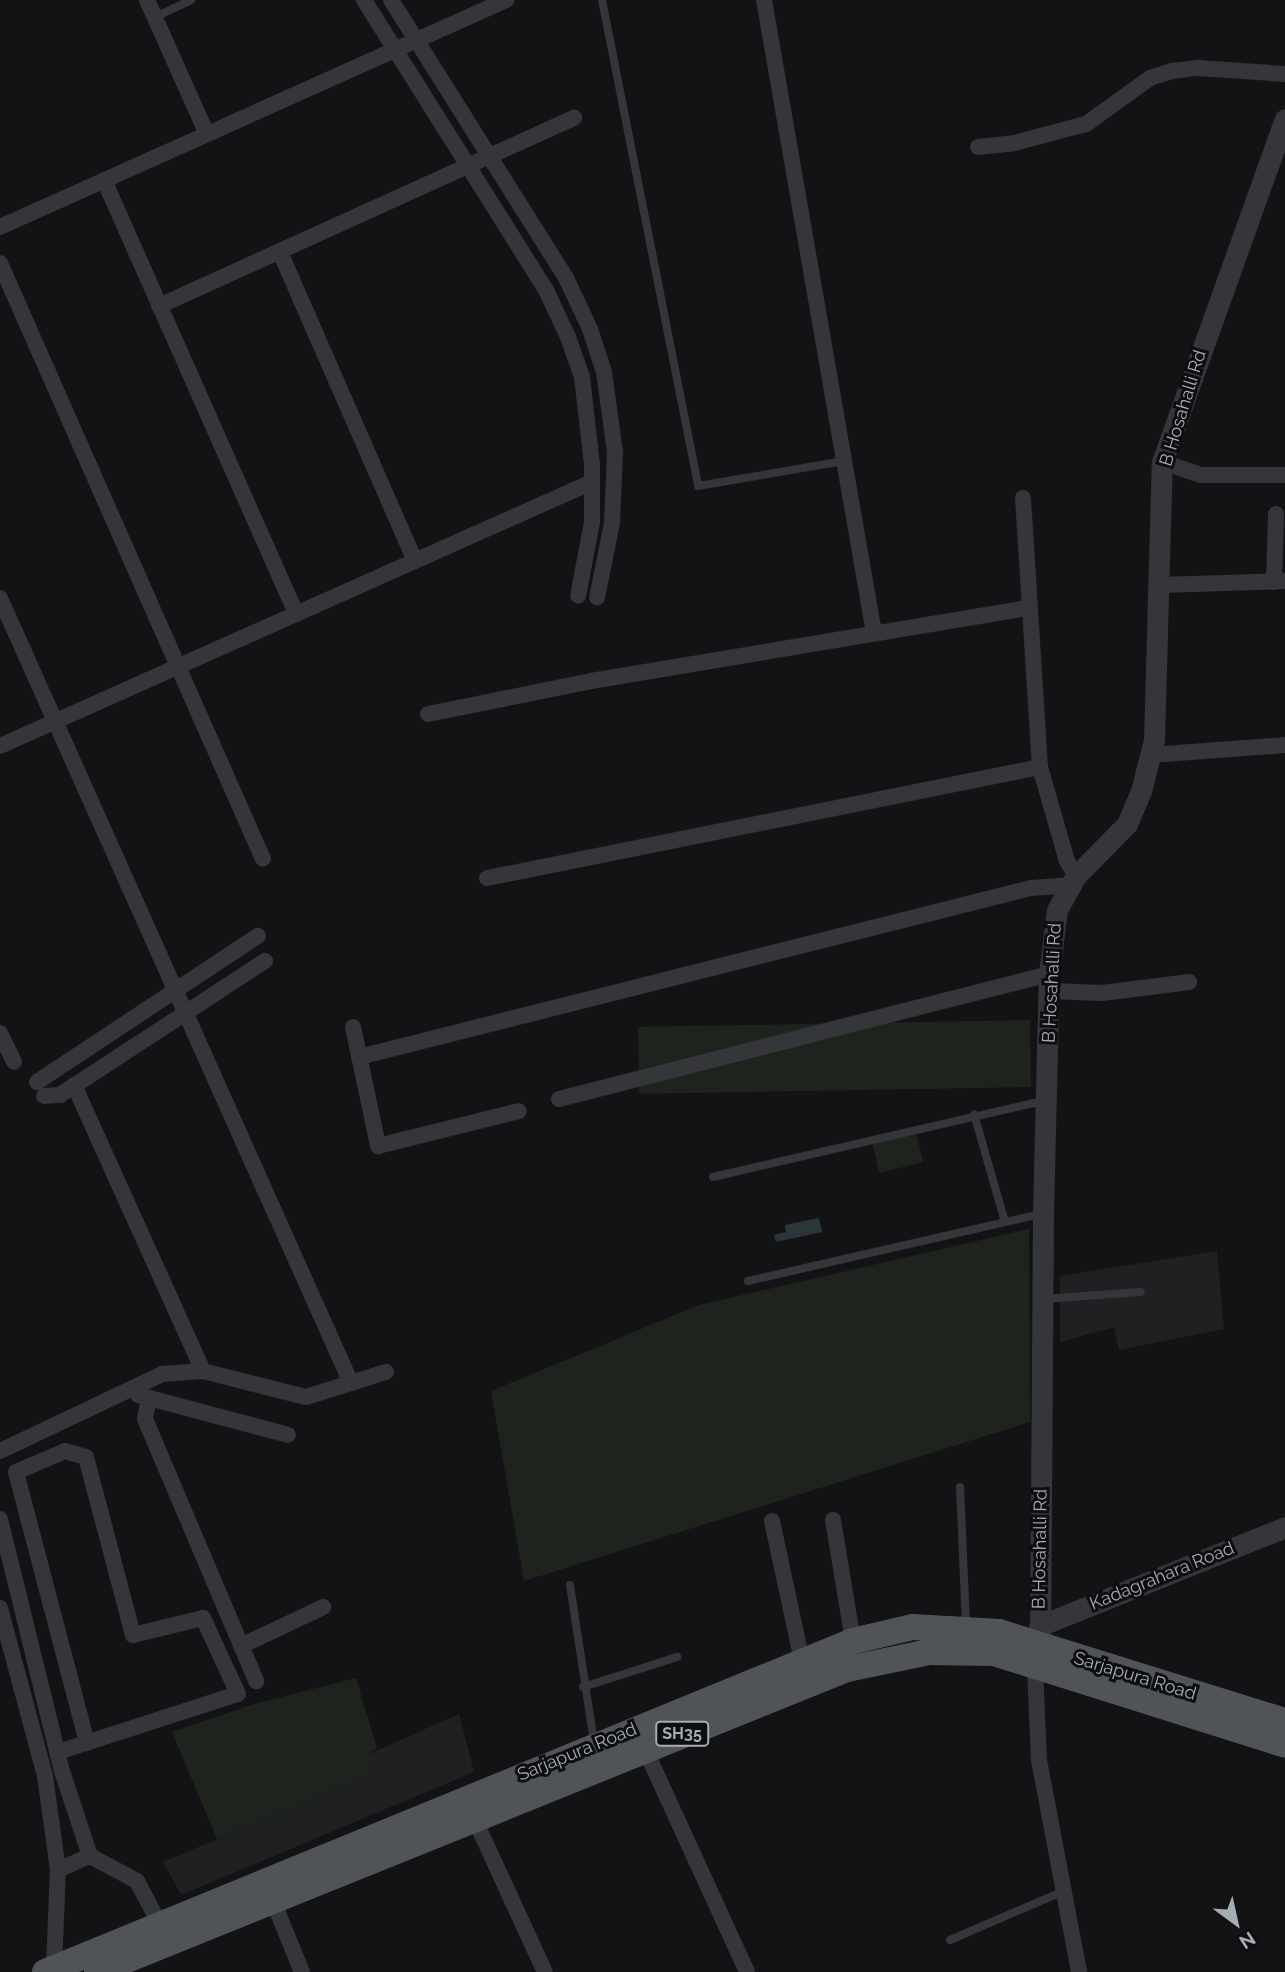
<!DOCTYPE html>
<html>
<head>
<meta charset="utf-8">
<style>
	body { margin:0 }
	#map { position:relative; width:1285px; height:1972px; overflow:hidden; background:#131315; font-family:Raleway,sans-serif }
	div>[style] { position:absolute }
	[style*='--x'] { left:calc(var(--x)*1px); top:calc(var(--y)*1px); width:calc(var(--w)*1px); rotate:calc(var(--a)*1deg) }
	.built>* { inset:0; background:#1f2021 }
	.green>* { inset:0; background:#1e241d; transform-origin:0 0 }
	.water>* { inset:0; background:#2c363a }
	.service>* { height:8px; margin:-4px; padding:0 4px; transform-origin:4px; border-radius:4px; background:#343639 }
	.minor>* { height:16px; margin:-8px; padding:0 8px; transform-origin:8px; border-radius:8px; background:#343639 }
	.tertiary>* { height:21px; margin:-10.5px; padding:0 10.5px; transform-origin:10.5px; border-radius:10.5px; background:#343639 }
	.primary>* { height:26px; margin:-13px; padding:0 13px; transform-origin:13px; border-radius:13px; background:#505458 }
	span { translate:-50% -50%; white-space:nowrap; text-align:center; line-height:1.15; -webkit-text-stroke:6px #0e0e10; paint-order:stroke }
	.shield-label span { padding:2px 5px; background:#0e0e10; border:2px solid; border-radius:5px; -webkit-text-stroke-width:0 }
	.shield-label { font-size:16px; color:#a5adb4; font-weight:700 }
	.street-label { font-size:18px; color:#a5adb4 }
	.north { position:absolute; left:1201px; top:1888px; width:70px; height:70px; -webkit-text-stroke:5px #0e0e10; paint-order:stroke; rotate:147deg; font-size:19px; font-weight:700; line-height:28px; text-align:center; color:#a5adb4 }
	.north::after { content:''; display:block; margin:auto; width:24px; height:32px; background:#a5adb4; clip-path:polygon(50% 0,100% 100%,50% 72%,0 100%) }
</style>
</head>
<body>
<div id="map">
	<div class="built">
		<i style="clip-path:polygon(1217px 1251px,1224px 1329px,1119px 1350px,1114px 1327px,1060px 1342px,1060px 1276px)"></i>
		<i style="clip-path:polygon(459px 1714px,474px 1772px,181px 1895px,163px 1862px,371px 1774px,367px 1755px)"></i>
	</div>
	<div class="green">
		<i style="left:1030px;top:1020px;width:67px;height:392px;rotate:89deg"></i>
		<i style="left:916px;top:1133px;width:30px;height:45px;rotate:76deg"></i>
		<i style="clip-path:polygon(1029px 1229px,1030px 1422px,524px 1581px,491px 1391px,699px 1305px)"></i>
		<i style="clip-path:polygon(356px 1678px,377px 1748px,367px 1755px,371px 1774px,217px 1839px,172px 1732px,254px 1704px)"></i>
	</div>
	<div class="water">
		<i style="clip-path:polygon(819px 1218px,822px 1232px,776px 1242px,774px 1235px,786px 1232px,785px 1225px)"></i>
	</div>
	<div class="service">
		<i style="--x:602;--y:0;--w:495;--a:78.8"></i>
		<i style="--x:698;--y:486;--w:148;--a:-9.7"></i>
		<i style="--x:155;--y:17;--w:40;--a:-25"></i>
		<i style="--x:974;--y:1114;--w:112;--a:74"></i>
		<i style="--x:713;--y:1177;--w:339;--a:-13"></i>
		<i style="--x:748;--y:1281;--w:300;--a:-12.9"></i>
		<i style="--x:1044;--y:1299;--w:97;--a:-4.1"></i>
		<i style="--x:960;--y:1487;--w:140;--a:87.5"></i>
		<i style="--x:570;--y:1585;--w:158;--a:81.3"></i>
		<i style="--x:583;--y:1687;--w:99;--a:-17.7"></i>
		<i style="--x:950;--y:1940;--w:124;--a:-23.3"></i>
	</div>
	<div class="minor">
		<i style="--x:147;--y:0;--w:147;--a:65.9"></i>
		<i style="--x:364;--y:0;--w:342;--a:57.9"></i>
		<i style="--x:546;--y:290;--w:52;--a:64.9"></i>
		<i style="--x:568;--y:337;--w:42;--a:70.7"></i>
		<i style="--x:582;--y:377;--w:89;--a:83.5"></i>
		<i style="--x:592;--y:465;--w:57;--a:90"></i>
		<i style="--x:592;--y:522;--w:75;--a:100.7"></i>
		<i style="--x:391;--y:0;--w:328;--a:57.8"></i>
		<i style="--x:566;--y:278;--w:56;--a:64.8"></i>
		<i style="--x:590;--y:329;--w:45;--a:72"></i>
		<i style="--x:604;--y:372;--w:81;--a:82.2"></i>
		<i style="--x:615;--y:452;--w:71;--a:92.4"></i>
		<i style="--x:612;--y:523;--w:76;--a:101.3"></i>
		<i style="--x:764;--y:0;--w:642;--a:80.14"></i>
		<i style="--x:978;--y:147;--w:36;--a:-6"></i>
		<i style="--x:1014;--y:143;--w:74;--a:-14.8"></i>
		<i style="--x:1086;--y:124;--w:79;--a:-35.7"></i>
		<i style="--x:1150;--y:78;--w:23;--a:-18"></i>
		<i style="--x:1172;--y:71;--w:26;--a:-7"></i>
		<i style="--x:1198;--y:68;--w:87;--a:3.9"></i>
		<i style="--x:104;--y:180;--w:475;--a:66.1"></i>
		<i style="--x:0;--y:227;--w:555;--a:-24.16"></i>
		<i style="--x:280;--y:252;--w:337;--a:66.4"></i>
		<i style="--x:0;--y:263;--w:651;--a:66.19"></i>
		<i style="--x:159;--y:306;--w:456;--a:-24.4"></i>
		<i style="--x:1162;--y:462;--w:41;--a:18.4"></i>
		<i style="--x:1201;--y:475;--w:84;--a:0"></i>
		<i style="--x:1023;--y:498;--w:270;--a:86.4"></i>
		<i style="--x:1040;--y:767;--w:98;--a:74"></i>
		<i style="--x:1067;--y:861;--w:17;--a:59"></i>
		<i style="--x:1274;--y:582;--w:68;--a:-88.3"></i>
		<i style="--x:1161;--y:585;--w:124;--a:-1.8"></i>
		<i style="--x:0;--y:598;--w:860;--a:65.91"></i>
		<i style="--x:428;--y:714;--w:166;--a:-11.4"></i>
		<i style="--x:591;--y:681;--w:443;--a:-9.5"></i>
		<i style="--x:0;--y:746;--w:648;--a:-24.03"></i>
		<i style="--x:1150;--y:755;--w:135;--a:-4.2"></i>
		<i style="--x:487;--y:878;--w:564;--a:-11.35"></i>
		<i style="--x:1051;--y:991;--w:51;--a:2.2"></i>
		<i style="--x:1102;--y:993;--w:88;--a:-7.2"></i>
		<i style="--x:353;--y:1027;--w:122;--a:78.1"></i>
		<i style="--x:378;--y:1146;--w:145;--a:-13.9"></i>
		<i style="--x:0;--y:1033;--w:32;--a:64"></i>
		<i style="--x:359;--y:1057;--w:693;--a:-14.12"></i>
		<i style="--x:1031;--y:888;--w:39;--a:-4"></i>
		<i style="--x:37;--y:1082;--w:265;--a:-33.5"></i>
		<i style="--x:74;--y:1085;--w:314;--a:65.7"></i>
		<i style="--x:44;--y:1096;--w:16;--a:-4"></i>
		<i style="--x:60;--y:1095;--w:245;--a:-33.2"></i>
		<i style="--x:559;--y:1099;--w:506;--a:-14.31"></i>
		<i style="--x:138;--y:1395;--w:155;--a:14.9"></i>
		<i style="--x:149;--y:1398;--w:21;--a:101"></i>
		<i style="--x:145;--y:1419;--w:285;--a:67"></i>
		<i style="--x:0;--y:1451;--w:179;--a:-25.4"></i>
		<i style="--x:162;--y:1374;--w:41;--a:-4.2"></i>
		<i style="--x:203;--y:1371;--w:106;--a:14.2"></i>
		<i style="--x:306;--y:1397;--w:84;--a:-17.4"></i>
		<i style="--x:0;--y:1519;--w:260;--a:76.2"></i>
		<i style="--x:62;--y:1771;--w:89;--a:71.8"></i>
		<i style="--x:833;--y:1520;--w:123;--a:80.6"></i>
		<i style="--x:772;--y:1521;--w:143;--a:77.9"></i>
		<i style="--x:0;--y:1608;--w:174;--a:75"></i>
		<i style="--x:45;--y:1776;--w:95;--a:82.1"></i>
		<i style="--x:241;--y:1646;--w:91;--a:-25.4"></i>
		<i style="--x:1035;--y:1668;--w:92;--a:87.5"></i>
		<i style="--x:1039;--y:1760;--w:216;--a:79.3"></i>
		<i style="--x:645;--y:1749;--w:245;--a:65.4"></i>
		<i style="--x:58;--y:1752;--w:189;--a:-17.9"></i>
		<i style="--x:238;--y:1694;--w:84;--a:-114.7"></i>
		<i style="--x:203;--y:1618;--w:72;--a:166.3"></i>
		<i style="--x:133;--y:1635;--w:184;--a:-104.8"></i>
		<i style="--x:86;--y:1457;--w:22;--a:-164"></i>
		<i style="--x:65;--y:1451;--w:53;--a:156.8"></i>
		<i style="--x:16;--y:1472;--w:280;--a:75.3"></i>
		<i style="--x:475;--y:1820;--w:167;--a:65.3"></i>
		<i style="--x:273;--y:1901;--w:77;--a:67.8"></i>
		<i style="--x:54;--y:1968;--w:98;--a:-87.7"></i>
		<i style="--x:58;--y:1870;--w:35;--a:-24"></i>
		<i style="--x:90;--y:1856;--w:53;--a:28"></i>
		<i style="--x:137;--y:1881;--w:47;--a:62.4"></i>
	</div>
	<div class="tertiary">
		<i style="--x:1039;--y:1626;--w:265;--a:-21.9"></i>
		<i style="--x:1040;--y:1647;--w:434;--a:-89.6"></i>
		<i style="--x:1043;--y:1213;--w:239;--a:-88.6"></i>
		<i style="--x:1049;--y:974;--w:64;--a:-82.9"></i>
		<i style="--x:1057;--y:910;--w:39;--a:-61"></i>
		<i style="--x:1076;--y:876;--w:73;--a:-45.6"></i>
		<i style="--x:1127;--y:824;--w:36;--a:-67"></i>
		<i style="--x:1141;--y:791;--w:53;--a:-75.7"></i>
		<i style="--x:1154;--y:740;--w:278;--a:-88.4"></i>
		<i style="--x:1162;--y:462;--w:364;--a:-70.3"></i>
	</div>
	<div class="primary">
		<i style="--x:45;--y:1972;--w:873;--a:-22.28"></i>
		<i style="--x:853;--y:1641;--w:62;--a:-13.1"></i>
		<i style="--x:913;--y:1627;--w:86;--a:3.3"></i>
		<i style="--x:999;--y:1632;--w:300;--a:17.3"></i>
		<i style="--x:97;--y:1972;--w:809;--a:-22"></i>
		<i style="--x:847;--y:1669;--w:84;--a:-11.7"></i>
		<i style="--x:929;--y:1652;--w:65;--a:0.9"></i>
		<i style="--x:994;--y:1653;--w:305;--a:17.5"></i>
	</div>
	<div class="shield-label">
		<span style="left:682px;top:1734px">SH35</span>
	</div>
	<div class="street-label">
		<span style="left:1183px;top:408px;rotate:-73deg">B Hosahalli Rd</span>
		<span style="left:1052px;top:983px;rotate:-87deg">B Hosahalli Rd</span>
		<span style="left:1040px;top:1549px;rotate:-89deg">B Hosahalli Rd</span>
		<span style="left:1162px;top:1576px;rotate:-22deg">Kadagrahara Road</span>
		<span style="left:1135px;top:1676px;rotate:17deg">Sarjapura Road</span>
		<span style="left:577px;top:1752px;rotate:-22deg">Sarjapura Road</span>
	</div>
	<div class="north">N</div>
</div>
</body>
</html>
